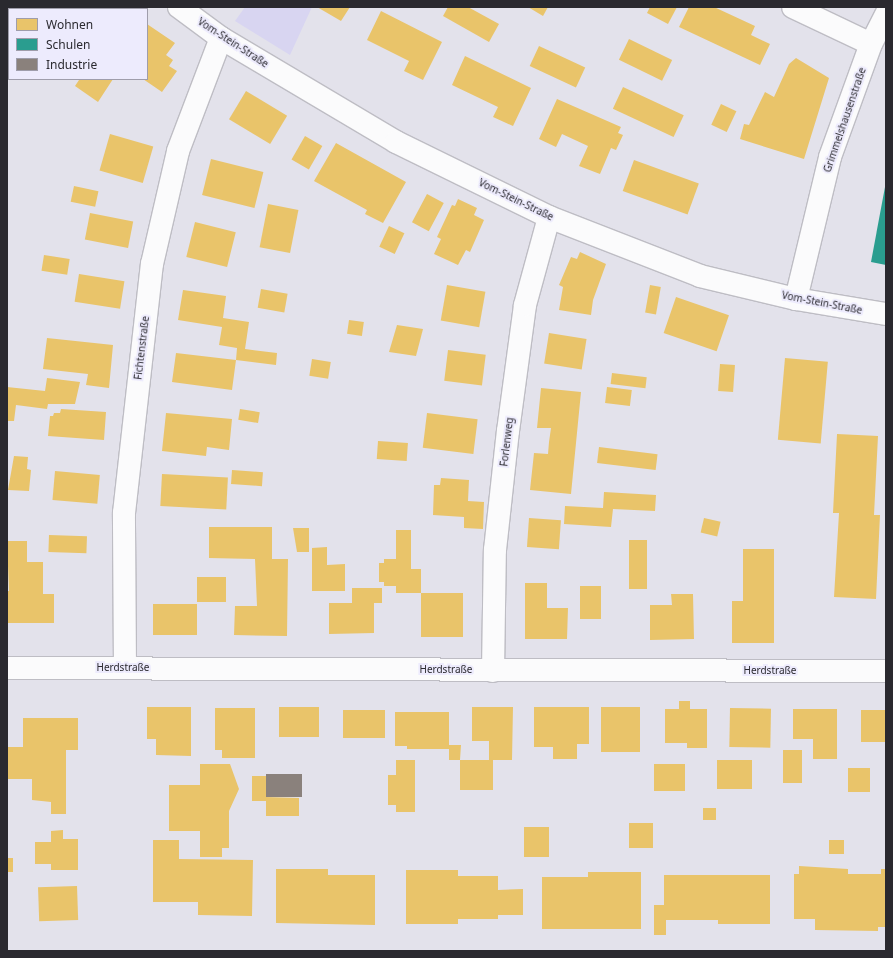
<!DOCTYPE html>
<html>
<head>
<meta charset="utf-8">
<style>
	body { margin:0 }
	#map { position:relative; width:893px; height:958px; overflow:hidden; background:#e3e2eb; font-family:"Noto Sans",sans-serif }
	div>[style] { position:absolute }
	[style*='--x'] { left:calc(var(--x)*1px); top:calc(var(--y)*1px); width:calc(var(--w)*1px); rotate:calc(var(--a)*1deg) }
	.green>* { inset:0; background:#d8d5f1 }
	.homes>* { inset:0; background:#e9c46a; transform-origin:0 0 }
	.schools>* { inset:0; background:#2a9d8f }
	.industry>* { inset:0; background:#8a817c; transform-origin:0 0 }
	.roads { filter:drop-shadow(1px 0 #bebdc4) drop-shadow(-1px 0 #bebdc4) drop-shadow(0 1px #bebdc4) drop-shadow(0 -1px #bebdc4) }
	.minor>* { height:22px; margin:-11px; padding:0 11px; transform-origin:11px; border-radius:11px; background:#fbfbfc }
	span { translate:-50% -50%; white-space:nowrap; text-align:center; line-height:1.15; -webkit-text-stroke:4px #edebfd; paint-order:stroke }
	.street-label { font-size:10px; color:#2a292f }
	.frame { position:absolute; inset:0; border:8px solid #2a292f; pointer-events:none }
	.legend { position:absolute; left:8px; top:8px; width:140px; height:72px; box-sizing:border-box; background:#edebfd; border:1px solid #9f9dab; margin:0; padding:5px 7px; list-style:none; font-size:12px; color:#2a292f }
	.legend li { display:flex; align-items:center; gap:8px; height:20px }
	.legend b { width:20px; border:1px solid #9f9dab }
</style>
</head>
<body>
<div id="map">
	<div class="green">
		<i style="clip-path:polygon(245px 7px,312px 7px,290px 55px,235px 21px)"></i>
	</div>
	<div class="homes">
		<i style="clip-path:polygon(70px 7px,117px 7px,118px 8px,72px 9px)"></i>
		<i style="clip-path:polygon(317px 7px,350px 7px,341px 21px)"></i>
		<i style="clip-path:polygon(448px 7px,468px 7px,499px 24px,489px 42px,443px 16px)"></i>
		<i style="clip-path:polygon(528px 7px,548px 7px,543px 16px)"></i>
		<i style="clip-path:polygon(650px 7px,677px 7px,668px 24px,647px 13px)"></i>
		<i style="clip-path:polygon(689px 7px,714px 7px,755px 26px,751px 35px,770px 44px,760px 65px,679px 27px)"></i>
		<i style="clip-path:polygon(381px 11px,442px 42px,423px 80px,404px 71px,409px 61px,367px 40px)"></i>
		<i style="clip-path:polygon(147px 24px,175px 43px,166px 55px,173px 60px,169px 66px,177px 71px,162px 92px,143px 79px,147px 79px)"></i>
		<i style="left:629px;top:39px;width:48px;height:23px;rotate:26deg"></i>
		<i style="left:539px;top:46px;width:51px;height:22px;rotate:25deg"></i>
		<i style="clip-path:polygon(465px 56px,531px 88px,513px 126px,493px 117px,498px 107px,452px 85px)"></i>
		<i style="clip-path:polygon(796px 58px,829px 78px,804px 159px,740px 139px,744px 124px,749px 125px,765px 92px,774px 97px,789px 64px)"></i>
		<i style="clip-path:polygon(77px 79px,113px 79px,98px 102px,75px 86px,79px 80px)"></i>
		<i style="left:623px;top:87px;width:67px;height:24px;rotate:25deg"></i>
		<i style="left:246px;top:91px;width:48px;height:33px;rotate:31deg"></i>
		<i style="clip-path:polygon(557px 99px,621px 127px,618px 133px,623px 135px,616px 150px,611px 148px,600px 174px,579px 166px,588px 146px,562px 134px,556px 147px,539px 139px)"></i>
		<i style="left:721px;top:104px;width:17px;height:23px;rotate:25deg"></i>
		<i style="left:110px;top:134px;width:45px;height:38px;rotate:16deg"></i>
		<i style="left:305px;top:136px;width:20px;height:27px;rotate:30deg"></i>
		<i style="clip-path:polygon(336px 143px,406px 182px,383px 223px,365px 214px,367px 210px,314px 181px)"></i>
		<i style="left:211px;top:159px;width:54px;height:37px;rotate:14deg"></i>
		<i style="left:634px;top:160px;width:69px;height:33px;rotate:20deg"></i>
		<i style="left:74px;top:186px;width:25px;height:16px;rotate:12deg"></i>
		<i style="left:427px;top:194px;width:19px;height:32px;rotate:28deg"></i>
		<i style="clip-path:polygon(458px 199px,477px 208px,474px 215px,484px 220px,470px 252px,466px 250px,458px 265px,434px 254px,441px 239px,437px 237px,452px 205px,455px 206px)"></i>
		<i style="left:268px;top:204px;width:31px;height:44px;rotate:11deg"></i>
		<i style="left:90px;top:213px;width:44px;height:27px;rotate:11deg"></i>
		<i style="left:195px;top:222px;width:42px;height:36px;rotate:14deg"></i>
		<i style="left:389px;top:226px;width:17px;height:23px;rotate:25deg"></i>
		<i style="clip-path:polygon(580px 252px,606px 264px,593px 300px,591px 315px,559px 310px,563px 287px,559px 285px,571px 257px,577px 259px)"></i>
		<i style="left:44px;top:255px;width:26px;height:16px;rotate:9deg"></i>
		<i style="left:79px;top:274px;width:46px;height:28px;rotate:9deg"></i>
		<i style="left:447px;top:285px;width:39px;height:36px;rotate:10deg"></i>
		<i style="left:650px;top:285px;width:11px;height:28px;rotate:10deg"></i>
		<i style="left:261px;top:289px;width:27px;height:19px;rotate:10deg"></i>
		<i style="clip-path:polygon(183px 290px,226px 296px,223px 318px,249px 322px,245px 349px,277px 353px,276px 365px,236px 360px,232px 390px,172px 382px,176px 353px,236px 360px,237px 348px,219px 345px,222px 327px,178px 320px)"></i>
		<i style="left:676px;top:297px;width:56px;height:38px;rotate:19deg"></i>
		<i style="left:349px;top:320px;width:15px;height:14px;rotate:8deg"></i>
		<i style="clip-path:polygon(397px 325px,423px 329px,416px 356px,389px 352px)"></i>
		<i style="left:549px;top:333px;width:38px;height:31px;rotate:9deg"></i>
		<i style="clip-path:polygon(47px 338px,113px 345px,109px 388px,86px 385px,88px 374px,43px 369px)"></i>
		<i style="left:448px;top:350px;width:38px;height:31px;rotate:7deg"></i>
		<i style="left:785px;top:358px;width:43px;height:82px;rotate:5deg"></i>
		<i style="left:312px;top:359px;width:19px;height:17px;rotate:9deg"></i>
		<i style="left:720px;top:364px;width:15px;height:27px;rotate:4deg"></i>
		<i style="left:612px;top:373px;width:35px;height:11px;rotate:7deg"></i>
		<i style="clip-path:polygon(47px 378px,80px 382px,75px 404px,48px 404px,47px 409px,16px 405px,14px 421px,7px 421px,7px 387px,45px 391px)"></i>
		<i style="left:607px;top:387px;width:25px;height:16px;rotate:7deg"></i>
		<i style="clip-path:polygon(541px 388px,581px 392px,571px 494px,530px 490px,534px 453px,548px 454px,549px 442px,551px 428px,537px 428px)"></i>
		<i style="clip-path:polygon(61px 409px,106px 412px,104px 440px,48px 436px,50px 416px,53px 416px,54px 413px,60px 413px)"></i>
		<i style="left:240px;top:409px;width:20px;height:11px;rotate:9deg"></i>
		<i style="clip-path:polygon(166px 413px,232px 419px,229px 450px,207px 447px,206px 456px,162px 451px)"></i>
		<i style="left:427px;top:413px;width:51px;height:35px;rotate:7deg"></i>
		<i style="clip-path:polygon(837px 434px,878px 436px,874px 515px,880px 515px,876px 599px,834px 597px,839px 513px,833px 513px)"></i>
		<i style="left:378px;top:441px;width:30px;height:18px;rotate:4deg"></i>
		<i style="left:599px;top:447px;width:59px;height:16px;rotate:7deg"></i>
		<i style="clip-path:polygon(14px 456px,28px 457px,27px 469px,31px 470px,29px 491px,8px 490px)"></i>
		<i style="left:232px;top:470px;width:31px;height:14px;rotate:4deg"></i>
		<i style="left:55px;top:471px;width:45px;height:29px;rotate:5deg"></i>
		<i style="left:162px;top:474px;width:66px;height:32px;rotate:3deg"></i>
		<i style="clip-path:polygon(441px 478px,469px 480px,468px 501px,484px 502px,483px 529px,464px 528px,464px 517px,433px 515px,434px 485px,440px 485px)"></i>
		<i style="clip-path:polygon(604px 492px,656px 495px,655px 511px,613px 509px,611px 527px,564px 524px,565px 506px,603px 508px)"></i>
		<i style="left:529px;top:518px;width:32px;height:29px;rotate:4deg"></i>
		<i style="left:704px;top:518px;width:17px;height:15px;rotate:13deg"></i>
		<i style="clip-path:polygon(209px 527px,272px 527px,272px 559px,288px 559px,287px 636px,234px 635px,235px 606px,257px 606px,255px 559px,209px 558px)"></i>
		<i style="clip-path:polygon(293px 528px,309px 528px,309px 552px,297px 552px)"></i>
		<i style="clip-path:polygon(396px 530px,411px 530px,411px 569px,421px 569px,421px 593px,396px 593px,396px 586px,384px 586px,384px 582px,379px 582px,379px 563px,384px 563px,384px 559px,396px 559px)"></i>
		<i style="left:49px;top:535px;width:38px;height:17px;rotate:2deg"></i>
		<i style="left:629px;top:540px;width:18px;height:49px"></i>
		<i style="clip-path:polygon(7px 541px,27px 541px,27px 562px,43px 562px,43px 594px,54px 594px,54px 623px,7px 623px,7px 591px,9px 591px)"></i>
		<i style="clip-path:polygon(327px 547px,327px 565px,345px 564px,345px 591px,312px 591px,312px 548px)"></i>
		<i style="clip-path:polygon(743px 549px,774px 549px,774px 643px,732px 643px,732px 601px,743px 601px)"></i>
		<i style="left:197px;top:577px;width:29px;height:25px"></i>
		<i style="clip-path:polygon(525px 583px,547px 583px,547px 608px,568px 608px,567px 639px,525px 639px)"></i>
		<i style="left:580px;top:586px;width:21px;height:33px"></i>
		<i style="clip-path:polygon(352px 588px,382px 588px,382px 603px,374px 603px,374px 633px,329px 634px,329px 603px,352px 603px)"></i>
		<i style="left:421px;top:593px;width:42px;height:44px"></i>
		<i style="clip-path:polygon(671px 594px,693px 594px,694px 639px,650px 640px,650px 605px,672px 605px)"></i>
		<i style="left:153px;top:604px;width:44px;height:31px"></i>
		<i style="clip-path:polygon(679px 701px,690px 701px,690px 709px,707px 709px,707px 748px,687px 748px,687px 743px,665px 743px,665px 709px,679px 709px)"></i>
		<i style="clip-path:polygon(147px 707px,191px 707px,191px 756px,156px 755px,156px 739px,147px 739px)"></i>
		<i style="left:279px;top:707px;width:40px;height:30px"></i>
		<i style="clip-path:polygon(472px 707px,513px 707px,512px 760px,493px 760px,493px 790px,460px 790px,460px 760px,489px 760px,489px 741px,472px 741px)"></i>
		<i style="clip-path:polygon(534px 707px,589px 707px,589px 744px,577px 744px,577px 759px,553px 759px,553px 747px,534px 747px)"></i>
		<i style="left:601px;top:707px;width:39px;height:45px"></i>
		<i style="clip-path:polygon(215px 708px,255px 708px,255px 758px,222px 758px,222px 750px,215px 750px)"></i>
		<i style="left:730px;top:708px;width:41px;height:39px;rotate:1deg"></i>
		<i style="clip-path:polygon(793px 709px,837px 709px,837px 759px,813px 759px,813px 739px,793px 739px)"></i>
		<i style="left:343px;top:710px;width:42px;height:28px"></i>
		<i style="left:861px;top:710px;width:25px;height:32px"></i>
		<i style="clip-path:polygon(395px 712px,449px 712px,449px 745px,461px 745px,460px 760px,449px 760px,449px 749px,407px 749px,407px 746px,395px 746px)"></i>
		<i style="clip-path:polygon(23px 718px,78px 718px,78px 750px,66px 750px,66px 814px,51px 814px,51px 802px,32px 800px,32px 779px,7px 779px,7px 747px,23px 747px)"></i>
		<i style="left:783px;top:750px;width:19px;height:33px"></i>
		<i style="clip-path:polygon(396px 760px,415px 760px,415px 812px,396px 812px,396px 805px,388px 805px,388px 775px,396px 775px)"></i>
		<i style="left:717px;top:760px;width:35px;height:29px"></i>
		<i style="clip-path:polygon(200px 764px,230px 764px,239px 789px,229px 811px,229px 848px,222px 848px,222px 857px,200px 857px,200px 831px,169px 831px,169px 785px,200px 785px)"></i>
		<i style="left:654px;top:764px;width:31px;height:27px"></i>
		<i style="left:848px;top:768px;width:22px;height:24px"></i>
		<i style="clip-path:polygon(252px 776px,266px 776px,266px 797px,299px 798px,299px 816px,266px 816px,266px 801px,252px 801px)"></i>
		<i style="left:703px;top:808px;width:13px;height:12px"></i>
		<i style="left:629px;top:823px;width:24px;height:25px"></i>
		<i style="left:524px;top:827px;width:25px;height:30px"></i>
		<i style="clip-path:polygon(63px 830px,63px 839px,78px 839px,78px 870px,51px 870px,51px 864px,35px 864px,35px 842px,51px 842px,51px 831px)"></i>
		<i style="clip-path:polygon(153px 840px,179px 840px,179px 859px,253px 860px,252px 916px,198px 915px,198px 902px,153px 902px)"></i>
		<i style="left:829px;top:840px;width:15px;height:14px"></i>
		<i style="left:7px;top:858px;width:6px;height:14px"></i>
		<i style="clip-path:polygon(799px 866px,848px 869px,848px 874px,881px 874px,881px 869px,886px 869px,886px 927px,878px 927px,878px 931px,815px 930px,815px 919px,794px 919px,794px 874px,799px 874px)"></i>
		<i style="clip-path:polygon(276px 869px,328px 869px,328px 875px,375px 875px,375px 925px,276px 923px)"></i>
		<i style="clip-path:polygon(406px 870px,458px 870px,458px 876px,498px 876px,498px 890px,523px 889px,523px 915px,498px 915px,498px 919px,458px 919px,458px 924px,406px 924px)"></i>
		<i style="clip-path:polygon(588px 872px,641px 872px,641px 929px,542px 929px,542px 877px,588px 877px)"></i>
		<i style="clip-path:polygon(664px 875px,770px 875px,770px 924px,718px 924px,718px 920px,666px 920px,666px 935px,654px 935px,654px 905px,664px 905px)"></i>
		<i style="left:77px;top:886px;width:34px;height:39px;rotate:88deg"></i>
	</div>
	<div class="schools">
		<i style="clip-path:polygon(885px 187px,886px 187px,886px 265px,871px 262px)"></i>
	</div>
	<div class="industry">
		<i style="left:266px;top:774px;width:36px;height:23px"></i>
	</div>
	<div class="roads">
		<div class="minor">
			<i style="--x:179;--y:7;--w:52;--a:36.4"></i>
			<i style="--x:221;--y:38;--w:204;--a:30.7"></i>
			<i style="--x:396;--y:142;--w:170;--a:26.1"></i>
			<i style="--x:549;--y:217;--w:162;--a:21.3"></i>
			<i style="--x:700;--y:276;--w:99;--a:13.5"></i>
			<i style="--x:796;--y:299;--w:91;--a:9.5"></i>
			<i style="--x:793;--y:7;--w:86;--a:25.4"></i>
			<i style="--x:796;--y:299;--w:146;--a:-76.5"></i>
			<i style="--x:830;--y:157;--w:120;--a:-70.1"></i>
			<i style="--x:871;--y:44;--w:34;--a:-63"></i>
			<i style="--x:7;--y:668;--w:879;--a:0.2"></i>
			<i style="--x:125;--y:668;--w:155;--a:-90.4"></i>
			<i style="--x:124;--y:513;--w:251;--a:-83.6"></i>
			<i style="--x:152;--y:264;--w:116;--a:-77"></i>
			<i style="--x:178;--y:151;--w:121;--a:-69.2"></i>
			<i style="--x:493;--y:671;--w:121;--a:-89.1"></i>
			<i style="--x:495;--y:550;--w:120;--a:-83.8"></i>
			<i style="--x:508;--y:431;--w:127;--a:-82.3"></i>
			<i style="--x:525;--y:305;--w:91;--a:-74.7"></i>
		</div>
	</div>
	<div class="street-label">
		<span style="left:233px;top:43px;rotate:33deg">Vom-Stein-Straße</span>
		<span style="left:845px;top:120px;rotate:-71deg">Grimmelshausenstraße</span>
		<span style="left:516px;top:200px;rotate:26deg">Vom-Stein-Straße</span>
		<span style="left:822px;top:303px;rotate:11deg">Vom-Stein-Straße</span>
		<span style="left:142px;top:348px;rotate:-83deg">Fichtenstraße</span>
		<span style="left:507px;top:442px;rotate:-83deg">Forlenweg</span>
		<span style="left:123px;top:668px">Herdstraße</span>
		<span style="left:446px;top:670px">Herdstraße</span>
		<span style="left:770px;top:671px">Herdstraße</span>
	</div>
	<div class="frame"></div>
	<ul class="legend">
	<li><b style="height:11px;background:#e9c46a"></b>Wohnen</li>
	<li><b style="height:11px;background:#2a9d8f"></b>Schulen</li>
	<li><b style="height:11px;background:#8a817c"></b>Industrie</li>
	</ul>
</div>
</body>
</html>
